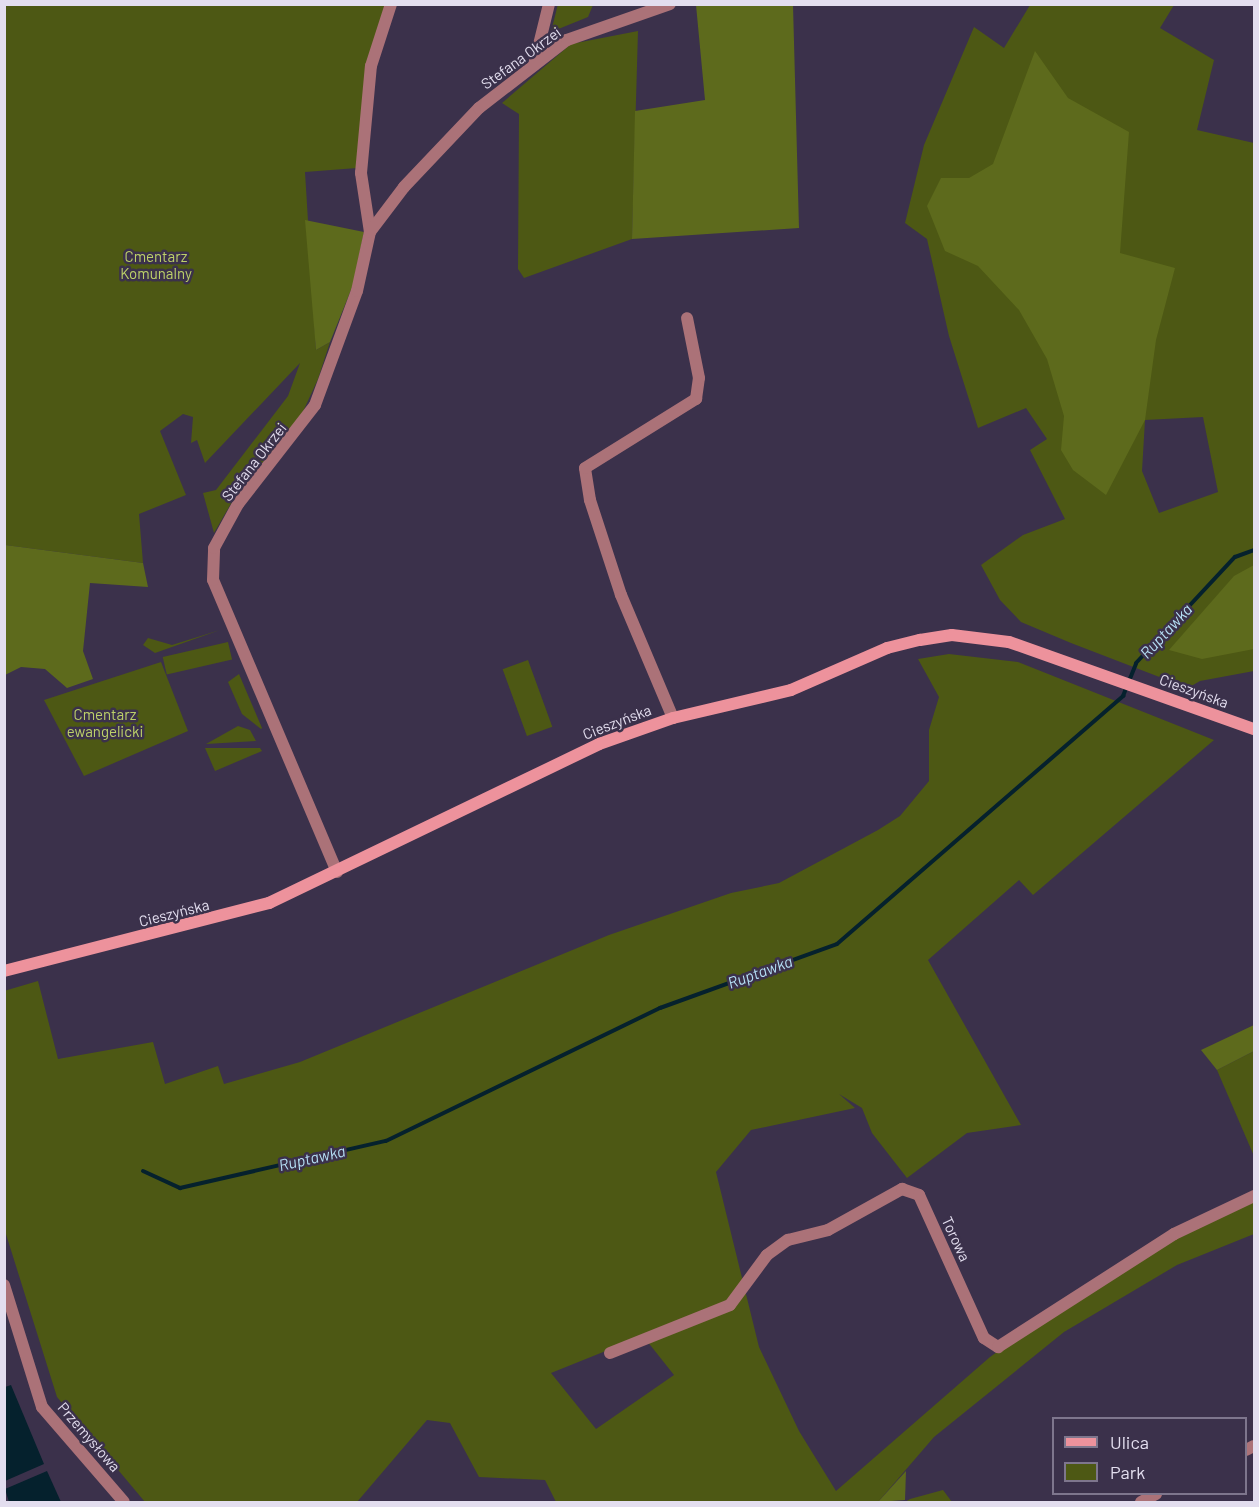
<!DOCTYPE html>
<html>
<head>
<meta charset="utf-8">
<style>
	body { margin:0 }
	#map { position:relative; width:1259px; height:1507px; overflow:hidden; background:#3b314b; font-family:Barlow,sans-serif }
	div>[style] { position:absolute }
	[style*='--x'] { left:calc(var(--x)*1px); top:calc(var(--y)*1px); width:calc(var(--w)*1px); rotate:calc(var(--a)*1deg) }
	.green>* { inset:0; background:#4d5814; transform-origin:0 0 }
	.forest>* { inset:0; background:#5d6a1c }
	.water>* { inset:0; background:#05212d }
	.stream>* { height:4px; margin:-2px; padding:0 2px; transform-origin:2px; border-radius:2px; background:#05212d }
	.minor>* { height:12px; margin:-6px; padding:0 6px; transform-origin:6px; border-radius:6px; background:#ab7278 }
	.secondary>* { height:12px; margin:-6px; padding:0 6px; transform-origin:6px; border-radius:6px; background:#ed929c }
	span { translate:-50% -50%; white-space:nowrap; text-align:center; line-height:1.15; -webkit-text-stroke:5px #3b314b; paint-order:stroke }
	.street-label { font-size:15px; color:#e3deef }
	.park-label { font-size:15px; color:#bdd169 }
	.water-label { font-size:16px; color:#b5dff5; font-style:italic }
	.frame { position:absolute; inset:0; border:6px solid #e3deef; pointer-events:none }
	.legend { position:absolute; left:1052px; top:1417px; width:195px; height:78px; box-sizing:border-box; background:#3b314b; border:2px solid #7e768d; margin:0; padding:8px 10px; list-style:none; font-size:18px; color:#e3deef }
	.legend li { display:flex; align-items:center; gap:12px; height:30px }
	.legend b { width:30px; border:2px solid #7e768d }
</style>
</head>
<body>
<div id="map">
	<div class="green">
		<i style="clip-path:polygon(558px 4px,593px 4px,593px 5px,588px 17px,551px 32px)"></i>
		<i style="clip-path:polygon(4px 5px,386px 5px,357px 168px,305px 172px,316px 350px,330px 342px,318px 379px,300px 418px,237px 493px,214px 533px,203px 493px,216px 490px,288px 396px,300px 363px,205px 463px,197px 440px,191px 443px,193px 417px,183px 414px,160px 431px,186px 495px,139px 514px,143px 563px,5px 545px)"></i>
		<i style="clip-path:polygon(evenodd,1030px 5px,1174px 5px,1160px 28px,1214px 60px,1197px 130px,1254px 143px,1254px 671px,1200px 681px,1188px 688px,1071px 643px,1021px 622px,1000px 600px,981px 565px,1023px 535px,1065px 519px,1030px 450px,1047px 439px,1026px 408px,978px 428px,949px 336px,927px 239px,905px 223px,924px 145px,974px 27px,1004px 48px,1030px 5px,1203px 417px,1218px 492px,1159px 513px,1142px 471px,1145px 420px,1203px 417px)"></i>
		<i style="clip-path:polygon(638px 31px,632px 239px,524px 278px,518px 269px,519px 114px,502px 103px,571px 44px)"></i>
		<i style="clip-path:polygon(220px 630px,155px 653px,143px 645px,148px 638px,172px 645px)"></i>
		<i style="left:228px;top:642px;width:18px;height:67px;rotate:77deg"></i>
		<i style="clip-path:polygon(evenodd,949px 654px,1018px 662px,1214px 740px,1033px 895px,1019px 880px,928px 960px,1021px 1125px,967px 1133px,907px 1178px,872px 1133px,862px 1108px,839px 1094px,855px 1108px,751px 1130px,716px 1172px,759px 1347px,799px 1431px,836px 1491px,990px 1357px,1051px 1314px,1188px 1231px,1254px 1200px,1254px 1234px,1177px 1265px,1064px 1332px,934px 1437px,878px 1502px,556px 1502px,545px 1480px,479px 1477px,450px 1423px,427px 1420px,357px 1502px,145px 1502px,57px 1397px,5px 1231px,4px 991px,38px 981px,58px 1059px,153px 1042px,165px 1084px,218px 1066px,224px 1084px,300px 1062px,609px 935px,731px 893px,779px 883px,878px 830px,900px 816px,929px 781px,929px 730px,939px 697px,918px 659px,949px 654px,643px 1336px,674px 1375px,596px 1429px,551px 1373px,643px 1336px)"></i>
		<i style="left:528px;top:660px;width:71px;height:27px;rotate:70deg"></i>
		<i style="clip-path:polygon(161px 662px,188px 731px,84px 776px,44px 700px)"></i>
		<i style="clip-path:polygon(239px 674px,262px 728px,261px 729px,242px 714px,228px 682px)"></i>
		<i style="clip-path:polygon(238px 726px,250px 730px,256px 741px,206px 744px)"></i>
		<i style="clip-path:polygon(205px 748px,260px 748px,262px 751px,215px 771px)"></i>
		<i style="clip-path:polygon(1254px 1051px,1254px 1156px,1217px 1070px)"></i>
		<i style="clip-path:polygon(943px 1490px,952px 1502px,905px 1502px,910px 1499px)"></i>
	</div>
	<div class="forest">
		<i style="clip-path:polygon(696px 5px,793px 5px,799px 228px,632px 239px,635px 111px,705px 100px)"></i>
		<i style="clip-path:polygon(1035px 51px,1068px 98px,1129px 132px,1120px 253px,1175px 268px,1156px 340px,1145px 420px,1106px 495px,1073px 470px,1061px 450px,1064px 416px,1047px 359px,1019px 310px,978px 266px,945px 251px,927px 206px,941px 178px,969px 178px,993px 164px)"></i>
		<i style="clip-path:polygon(305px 220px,364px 232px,353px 285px,330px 342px,316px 350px)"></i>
		<i style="clip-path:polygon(5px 545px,143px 563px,148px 587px,90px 583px,83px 651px,93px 679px,67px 688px,45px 669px,21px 667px,5px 675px)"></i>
		<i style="clip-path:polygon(1254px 565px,1254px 649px,1202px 659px,1169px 650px,1234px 576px)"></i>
		<i style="clip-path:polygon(1254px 1025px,1254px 1051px,1217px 1070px,1201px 1050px)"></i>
		<i style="clip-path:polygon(906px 1471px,905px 1500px,878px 1502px)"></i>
	</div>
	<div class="water">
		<i style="clip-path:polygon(11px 1385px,44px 1464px,5px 1481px,5px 1387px)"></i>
		<i style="clip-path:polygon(47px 1471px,61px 1502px,9px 1502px,5px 1489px)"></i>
	</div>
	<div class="stream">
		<i style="--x:143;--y:1171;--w:41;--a:24.7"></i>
		<i style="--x:180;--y:1188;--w:211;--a:-12.9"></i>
		<i style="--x:386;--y:1141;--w:305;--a:-25.9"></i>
		<i style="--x:660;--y:1008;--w:188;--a:-19.9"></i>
		<i style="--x:837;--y:944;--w:379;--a:-40.9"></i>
		<i style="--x:1123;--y:696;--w:35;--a:-68"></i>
		<i style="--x:1136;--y:663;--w:145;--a:-47"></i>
		<i style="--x:1235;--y:557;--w:20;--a:-20"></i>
	</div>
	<div class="minor">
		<i style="--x:534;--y:65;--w:63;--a:-76.2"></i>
		<i style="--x:370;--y:232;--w:60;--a:-98.7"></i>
		<i style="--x:361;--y:173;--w:107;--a:-84.7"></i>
		<i style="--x:371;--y:66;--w:65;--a:-72.1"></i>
		<i style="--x:673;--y:718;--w:134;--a:-112.9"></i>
		<i style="--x:621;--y:595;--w:100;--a:-108.1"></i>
		<i style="--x:590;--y:500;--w:32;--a:-99"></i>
		<i style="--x:585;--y:468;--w:131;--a:-31.9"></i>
		<i style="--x:696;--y:399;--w:21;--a:-82"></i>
		<i style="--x:699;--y:378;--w:61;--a:-101.3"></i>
		<i style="--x:337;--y:872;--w:317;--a:-113"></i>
		<i style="--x:213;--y:580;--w:32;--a:-88"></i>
		<i style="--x:214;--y:548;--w:50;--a:-61.4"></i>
		<i style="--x:238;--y:504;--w:125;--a:-52.1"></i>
		<i style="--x:315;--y:405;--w:121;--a:-69.8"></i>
		<i style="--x:357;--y:291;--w:60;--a:-77.6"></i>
		<i style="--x:370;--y:232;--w:56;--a:-52.9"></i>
		<i style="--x:404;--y:187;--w:109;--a:-46.5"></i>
		<i style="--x:479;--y:108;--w:111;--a:-37.7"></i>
		<i style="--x:567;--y:40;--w:109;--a:-19.3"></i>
		<i style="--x:4;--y:1285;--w:128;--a:72.7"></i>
		<i style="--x:42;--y:1407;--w:125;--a:49.2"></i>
		<i style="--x:610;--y:1353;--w:129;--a:-21.8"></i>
		<i style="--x:730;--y:1305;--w:62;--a:-53.5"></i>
		<i style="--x:767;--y:1255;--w:26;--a:-36"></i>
		<i style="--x:788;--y:1240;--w:41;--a:-14"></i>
		<i style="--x:828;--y:1230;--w:85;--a:-29"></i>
		<i style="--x:902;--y:1189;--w:18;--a:19"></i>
		<i style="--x:919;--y:1195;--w:157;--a:65.6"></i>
		<i style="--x:984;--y:1338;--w:17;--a:33"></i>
		<i style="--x:998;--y:1347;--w:209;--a:-32.7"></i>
		<i style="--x:1174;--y:1234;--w:89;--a:-25.4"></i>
		<i style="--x:1246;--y:1450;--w:9;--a:-27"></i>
		<i style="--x:1141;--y:1502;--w:17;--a:-28"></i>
	</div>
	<div class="secondary">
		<i style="--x:4;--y:971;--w:274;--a:-14.4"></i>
		<i style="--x:269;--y:903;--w:366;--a:-25.7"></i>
		<i style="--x:599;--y:744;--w:78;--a:-19.4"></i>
		<i style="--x:673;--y:718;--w:121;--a:-13.3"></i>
		<i style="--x:791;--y:690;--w:105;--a:-23.6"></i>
		<i style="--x:887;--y:648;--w:34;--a:-14"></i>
		<i style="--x:920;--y:640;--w:32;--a:-9"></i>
		<i style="--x:952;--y:635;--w:57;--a:7"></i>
		<i style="--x:1009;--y:642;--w:260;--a:19.6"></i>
	</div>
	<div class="street-label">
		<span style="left:521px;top:58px;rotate:-36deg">Stefana Okrzei</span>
		<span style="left:254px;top:462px;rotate:-52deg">Stefana Okrzei</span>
		<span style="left:1194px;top:691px;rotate:20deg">Cieszyńska</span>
		<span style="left:617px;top:722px;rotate:-21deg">Cieszyńska</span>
		<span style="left:174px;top:913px;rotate:-14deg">Cieszyńska</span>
		<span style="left:956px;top:1239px;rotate:65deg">Torowa</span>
		<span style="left:89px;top:1437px;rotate:49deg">Przemysłowa</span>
	</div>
	<div class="park-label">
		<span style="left:156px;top:265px">Cmentarz<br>Komunalny</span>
		<span style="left:105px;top:723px">Cmentarz<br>ewangelicki</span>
	</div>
	<div class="water-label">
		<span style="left:1166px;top:631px;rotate:-47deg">Ruptawka</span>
		<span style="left:760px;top:972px;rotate:-20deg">Ruptawka</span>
		<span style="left:312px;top:1158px;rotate:-13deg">Ruptawka</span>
	</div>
	<div class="frame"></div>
	<ul class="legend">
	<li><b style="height:8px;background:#ed929c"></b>Ulica</li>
	<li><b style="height:16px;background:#4d5814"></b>Park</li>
	</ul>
</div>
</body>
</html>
